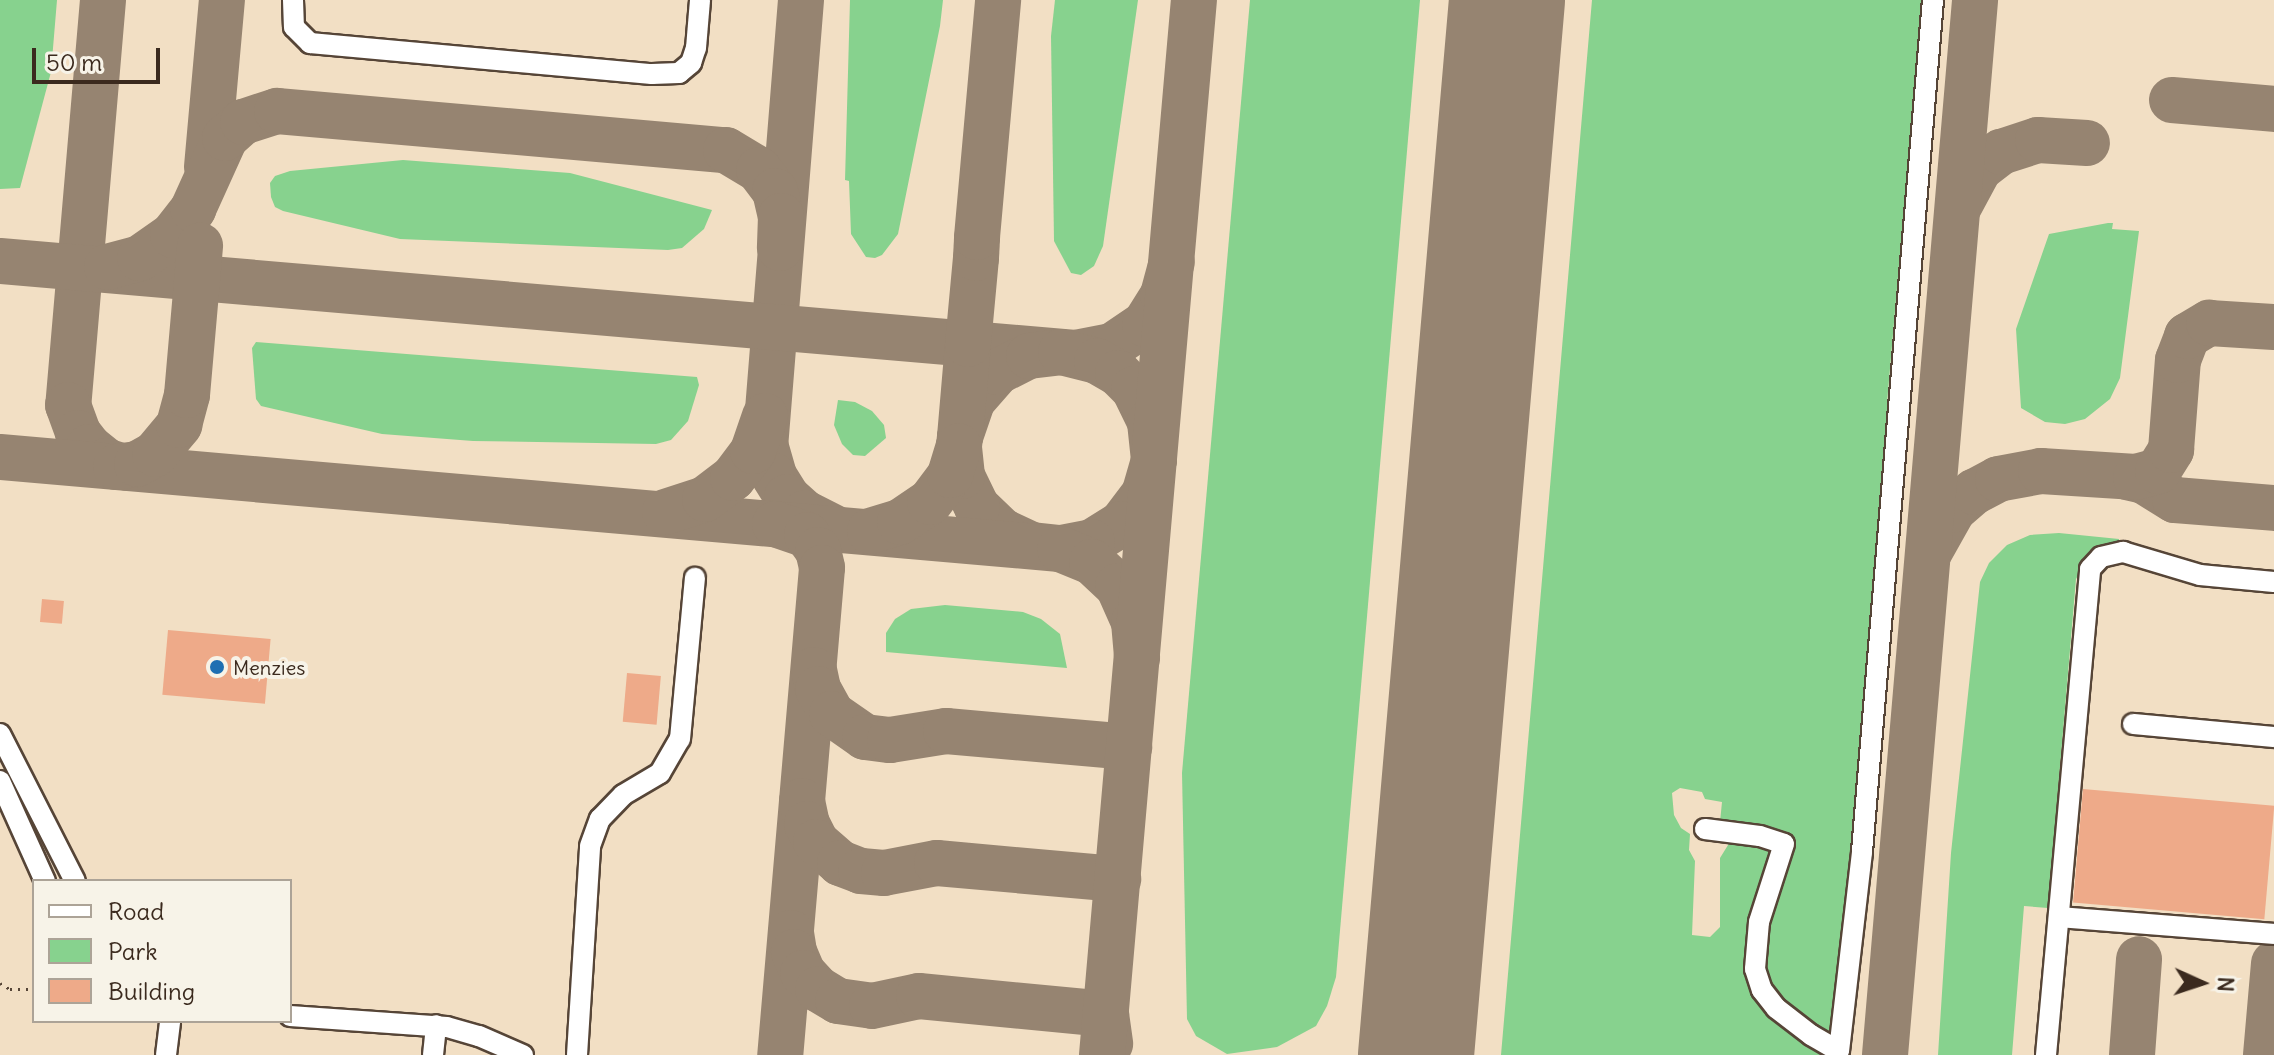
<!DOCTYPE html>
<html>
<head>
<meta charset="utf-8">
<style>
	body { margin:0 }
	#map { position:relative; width:2274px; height:1055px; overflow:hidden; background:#f2dfc4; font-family:Delius,sans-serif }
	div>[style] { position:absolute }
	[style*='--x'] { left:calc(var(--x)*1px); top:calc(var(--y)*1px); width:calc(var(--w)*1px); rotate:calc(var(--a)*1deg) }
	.green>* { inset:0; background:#87d28e }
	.taxiway>* { height:46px; margin:-23px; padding:0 23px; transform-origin:23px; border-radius:23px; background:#968471 }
	.runway>* { height:116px; margin:-58px; padding:0 58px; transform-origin:58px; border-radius:58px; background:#968471 }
	.building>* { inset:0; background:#eeaa89; transform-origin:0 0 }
	.path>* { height:3px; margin-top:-1.5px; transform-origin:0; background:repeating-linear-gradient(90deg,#564537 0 2px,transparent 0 8px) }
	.roads { filter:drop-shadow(2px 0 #564537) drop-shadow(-2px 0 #564537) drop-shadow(0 2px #564537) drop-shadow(0 -2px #564537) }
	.minor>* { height:20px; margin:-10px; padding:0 10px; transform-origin:10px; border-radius:10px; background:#fff }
	.dots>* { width:22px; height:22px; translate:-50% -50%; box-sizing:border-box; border:4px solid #f7f3e8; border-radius:50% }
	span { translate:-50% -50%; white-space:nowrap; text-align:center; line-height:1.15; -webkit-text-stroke:8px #f7f3e8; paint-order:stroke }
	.poi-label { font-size:20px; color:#3b2a1e }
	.left { translate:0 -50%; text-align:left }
	.legend { position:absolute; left:32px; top:879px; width:260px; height:144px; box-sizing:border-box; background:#f7f3e8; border:2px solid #aca397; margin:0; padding:10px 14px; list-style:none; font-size:24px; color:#3b2a1e }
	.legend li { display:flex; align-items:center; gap:16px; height:40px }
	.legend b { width:40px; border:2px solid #aca397 }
	.north { position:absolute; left:2162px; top:943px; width:80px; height:80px; -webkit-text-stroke:6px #f7f3e8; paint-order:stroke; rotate:93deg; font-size:22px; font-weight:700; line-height:32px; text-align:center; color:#3b2a1e }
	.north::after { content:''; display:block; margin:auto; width:28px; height:36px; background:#3b2a1e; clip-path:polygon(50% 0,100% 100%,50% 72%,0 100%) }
	.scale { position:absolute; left:32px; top:48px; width:128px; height:36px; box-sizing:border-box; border:4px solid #3b2a1e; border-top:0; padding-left:10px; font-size:24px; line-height:28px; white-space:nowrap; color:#3b2a1e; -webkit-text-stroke:6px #f7f3e8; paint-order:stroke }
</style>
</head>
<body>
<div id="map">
	<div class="green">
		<i style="clip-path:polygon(0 0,57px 0,51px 72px,20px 188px,0 189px)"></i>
		<i style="clip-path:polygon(850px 0,943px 0,940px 26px,898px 234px,882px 255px,875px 258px,866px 257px,851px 234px,849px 181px,845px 180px)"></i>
		<i style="clip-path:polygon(1055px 0,1138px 0,1103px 246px,1094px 266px,1081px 275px,1071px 273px,1054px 241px,1051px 36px)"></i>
		<i style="clip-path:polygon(1250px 0,1420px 0,1336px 977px,1327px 1006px,1316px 1026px,1277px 1047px,1227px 1054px,1196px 1036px,1187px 1019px,1182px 773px)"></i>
		<i style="clip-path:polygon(1592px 0,1922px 0,1887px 403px,1891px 404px,1856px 831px,1833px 1037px,1826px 1037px,1772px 993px,1759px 951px,1792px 840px,1720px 822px,1722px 802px,1705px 799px,1702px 792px,1680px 788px,1672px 793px,1674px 815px,1681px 828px,1690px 834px,1689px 850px,1695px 861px,1692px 935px,1710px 937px,1720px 927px,1720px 858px,1733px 837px,1769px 847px,1771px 852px,1752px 978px,1830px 1055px,1501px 1055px)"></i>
		<i style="clip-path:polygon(403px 160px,570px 173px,712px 210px,704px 229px,682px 248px,668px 250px,400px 239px,283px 211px,275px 207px,271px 197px,270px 183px,275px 176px,290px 171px)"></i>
		<i style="clip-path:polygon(2108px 223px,2113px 223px,2112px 229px,2139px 231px,2120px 378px,2110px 399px,2085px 419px,2065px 424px,2045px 422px,2021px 408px,2016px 329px,2049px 234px)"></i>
		<i style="clip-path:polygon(256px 342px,697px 377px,699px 385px,688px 421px,671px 440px,656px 444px,473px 441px,382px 434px,261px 406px,256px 399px,252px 348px)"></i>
		<i style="clip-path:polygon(838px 400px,855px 402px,872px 411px,884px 425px,886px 438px,865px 456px,853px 455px,842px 444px,834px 425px)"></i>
		<i style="clip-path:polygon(2059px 533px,2119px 539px,2119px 543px,2092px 552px,2076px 579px,2048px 908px,2024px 906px,2012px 1055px,1938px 1055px,1951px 853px,1980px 582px,1989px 563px,2007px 545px,2030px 535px)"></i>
		<i style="clip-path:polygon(945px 605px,1023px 612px,1041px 619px,1060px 634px,1067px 668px,886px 652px,886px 633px,895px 619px,911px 609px)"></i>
	</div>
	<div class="taxiway">
		<i style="--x:103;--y:0;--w:407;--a:94.9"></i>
		<i style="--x:68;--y:405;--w:30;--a:70"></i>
		<i style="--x:78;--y:433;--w:18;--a:52"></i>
		<i style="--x:89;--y:447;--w:22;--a:39"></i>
		<i style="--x:106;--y:461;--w:22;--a:18"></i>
		<i style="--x:801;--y:0;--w:445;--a:94.6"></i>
		<i style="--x:765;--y:444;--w:33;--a:74"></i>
		<i style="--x:774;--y:476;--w:25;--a:58"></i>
		<i style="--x:787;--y:497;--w:24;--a:42"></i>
		<i style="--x:805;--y:513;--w:31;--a:27"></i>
		<i style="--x:2172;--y:100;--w:102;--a:5"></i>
		<i style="--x:207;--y:167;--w:168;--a:-84.9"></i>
		<i style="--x:1958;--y:208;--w:44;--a:-61.7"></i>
		<i style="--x:1979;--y:169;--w:28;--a:-38"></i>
		<i style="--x:2001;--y:152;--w:39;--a:-18"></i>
		<i style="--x:2038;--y:140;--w:49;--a:3.5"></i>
		<i style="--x:0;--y:261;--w:1079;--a:4.89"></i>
		<i style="--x:1075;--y:353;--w:38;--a:-11"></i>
		<i style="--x:1112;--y:346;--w:40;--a:-34"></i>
		<i style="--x:1145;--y:324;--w:34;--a:-58"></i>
		<i style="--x:1163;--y:295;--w:34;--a:-75"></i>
		<i style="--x:107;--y:267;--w:34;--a:-15"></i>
		<i style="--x:140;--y:258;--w:40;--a:-34.9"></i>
		<i style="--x:173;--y:235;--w:33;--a:-52"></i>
		<i style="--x:193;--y:209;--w:78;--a:-65.7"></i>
		<i style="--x:225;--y:138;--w:24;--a:-42"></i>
		<i style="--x:243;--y:122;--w:36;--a:-18"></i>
		<i style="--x:277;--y:111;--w:451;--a:5"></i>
		<i style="--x:726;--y:150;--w:39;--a:31"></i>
		<i style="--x:759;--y:170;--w:26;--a:53"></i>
		<i style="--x:775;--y:191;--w:26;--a:77"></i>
		<i style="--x:781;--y:216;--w:32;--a:92"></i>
		<i style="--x:960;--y:437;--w:39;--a:-71"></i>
		<i style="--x:973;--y:400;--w:37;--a:-49"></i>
		<i style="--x:997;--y:372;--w:36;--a:-27"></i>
		<i style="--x:1029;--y:356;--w:32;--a:-7"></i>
		<i style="--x:1061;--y:352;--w:37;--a:14"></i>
		<i style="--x:1097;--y:361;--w:24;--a:30"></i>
		<i style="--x:1118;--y:373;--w:23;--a:45"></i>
		<i style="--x:1134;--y:389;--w:37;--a:64"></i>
		<i style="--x:1150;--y:422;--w:38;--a:84"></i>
		<i style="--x:1154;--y:460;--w:35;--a:106"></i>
		<i style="--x:1144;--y:494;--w:38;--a:127"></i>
		<i style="--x:1121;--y:524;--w:34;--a:148"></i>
		<i style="--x:1092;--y:542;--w:33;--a:169"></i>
		<i style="--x:1060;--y:548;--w:28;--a:-174"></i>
		<i style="--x:1032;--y:545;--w:33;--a:-155"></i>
		<i style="--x:1002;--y:531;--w:35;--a:-136"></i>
		<i style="--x:977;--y:507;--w:34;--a:-116"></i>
		<i style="--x:962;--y:476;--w:30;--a:-96"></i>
		<i style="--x:959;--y:446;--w:9;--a:-84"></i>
		<i style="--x:960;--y:437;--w:93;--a:-85.1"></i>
		<i style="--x:968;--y:344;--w:86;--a:-84.7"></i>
		<i style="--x:976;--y:258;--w:21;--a:-87"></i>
		<i style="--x:977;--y:237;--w:238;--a:-84.9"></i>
		<i style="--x:0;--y:457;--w:1064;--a:4.96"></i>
		<i style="--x:1060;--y:549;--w:35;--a:22"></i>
		<i style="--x:1092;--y:562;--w:35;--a:43"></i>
		<i style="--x:1118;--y:586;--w:39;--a:66"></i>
		<i style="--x:1134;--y:622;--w:36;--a:85"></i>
		<i style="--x:116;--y:467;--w:21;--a:-8"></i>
		<i style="--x:137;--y:464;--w:21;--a:-29"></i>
		<i style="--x:155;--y:454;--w:38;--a:-50"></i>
		<i style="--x:179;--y:425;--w:31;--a:-75"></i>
		<i style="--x:187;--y:395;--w:150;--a:-85"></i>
		<i style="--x:2127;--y:477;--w:17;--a:13"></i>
		<i style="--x:2144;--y:481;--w:36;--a:32"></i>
		<i style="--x:2175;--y:500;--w:99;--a:4.6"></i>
		<i style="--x:665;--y:512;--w:42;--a:-18"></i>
		<i style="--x:705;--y:499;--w:35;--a:-37"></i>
		<i style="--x:733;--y:478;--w:34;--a:-53"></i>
		<i style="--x:753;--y:451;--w:37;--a:-71"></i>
		<i style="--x:775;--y:524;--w:34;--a:19"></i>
		<i style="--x:807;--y:535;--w:19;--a:54"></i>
		<i style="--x:818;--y:550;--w:18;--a:77"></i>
		<i style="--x:822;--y:568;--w:489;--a:94.9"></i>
		<i style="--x:870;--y:531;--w:31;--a:-17"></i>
		<i style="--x:900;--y:522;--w:36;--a:-34"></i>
		<i style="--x:930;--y:502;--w:34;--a:-53"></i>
		<i style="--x:950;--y:475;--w:30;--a:-73"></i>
		<i style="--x:1930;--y:551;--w:47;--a:-60.7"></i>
		<i style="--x:1953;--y:510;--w:28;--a:-41"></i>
		<i style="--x:1974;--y:492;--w:27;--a:-28"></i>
		<i style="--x:1998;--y:479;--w:44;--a:-10.5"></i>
		<i style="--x:2041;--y:471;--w:95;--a:3.6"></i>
		<i style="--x:2136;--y:477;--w:23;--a:-15"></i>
		<i style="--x:2158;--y:471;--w:25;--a:-58"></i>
		<i style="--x:2171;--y:450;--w:90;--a:-85.6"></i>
		<i style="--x:2178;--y:360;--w:26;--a:-69"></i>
		<i style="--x:2187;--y:336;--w:26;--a:-31"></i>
		<i style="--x:2209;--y:323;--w:65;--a:3.5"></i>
		<i style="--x:814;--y:670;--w:19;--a:78"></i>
		<i style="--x:818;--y:689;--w:29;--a:61"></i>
		<i style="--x:832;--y:714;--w:40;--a:34.9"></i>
		<i style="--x:865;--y:737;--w:25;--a:7"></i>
		<i style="--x:890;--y:740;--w:57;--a:-9.1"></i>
		<i style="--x:946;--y:731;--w:184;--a:5"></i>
		<i style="--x:802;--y:801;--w:24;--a:78"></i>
		<i style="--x:807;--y:824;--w:20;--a:63"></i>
		<i style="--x:816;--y:842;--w:32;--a:41"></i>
		<i style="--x:840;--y:863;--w:22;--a:21"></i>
		<i style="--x:861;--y:871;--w:23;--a:5"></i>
		<i style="--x:884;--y:873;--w:54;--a:-10.7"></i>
		<i style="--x:937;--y:863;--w:182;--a:5.1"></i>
		<i style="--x:791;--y:933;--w:19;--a:81"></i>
		<i style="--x:794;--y:952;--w:23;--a:67"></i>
		<i style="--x:803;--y:973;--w:22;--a:47"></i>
		<i style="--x:818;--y:989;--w:23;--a:31"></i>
		<i style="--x:838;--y:1001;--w:34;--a:8"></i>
		<i style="--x:872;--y:1006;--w:48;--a:-12"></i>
		<i style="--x:919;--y:996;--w:188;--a:5.5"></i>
		<i style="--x:1106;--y:1014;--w:30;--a:82"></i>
		<i style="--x:1102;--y:1055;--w:1059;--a:-85.02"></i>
		<i style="--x:1398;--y:1055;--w:34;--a:-67"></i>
		<i style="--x:1411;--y:1024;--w:72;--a:-78.8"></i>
		<i style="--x:1885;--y:1055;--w:1059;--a:-85.12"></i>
		<i style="--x:2132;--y:1055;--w:96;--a:-85.8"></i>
		<i style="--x:2266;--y:1055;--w:92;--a:-85"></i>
	</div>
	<div class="runway">
		<i style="--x:1416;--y:1055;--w:1059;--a:-85.07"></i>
	</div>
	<div class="building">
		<i style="left:42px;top:599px;width:22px;height:23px;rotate:5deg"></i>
		<i style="left:168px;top:630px;width:103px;height:65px;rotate:5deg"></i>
		<i style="left:627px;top:673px;width:34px;height:49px;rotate:5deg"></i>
		<i style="left:2083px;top:789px;width:192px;height:114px;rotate:5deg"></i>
	</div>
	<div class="path">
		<i style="--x:0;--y:983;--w:12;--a:31"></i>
		<i style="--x:10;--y:989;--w:24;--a:0"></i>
	</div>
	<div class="roads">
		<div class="minor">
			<i style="--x:293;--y:0;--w:27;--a:88"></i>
			<i style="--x:294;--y:27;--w:23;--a:45"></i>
			<i style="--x:310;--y:43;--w:343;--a:5.2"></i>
			<i style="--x:652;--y:74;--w:27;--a:-2"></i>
			<i style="--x:679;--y:73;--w:16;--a:-40"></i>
			<i style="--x:691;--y:63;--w:16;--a:-72"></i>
			<i style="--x:696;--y:48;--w:48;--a:-85.2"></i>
			<i style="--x:2133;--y:724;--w:142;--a:5.3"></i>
			<i style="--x:0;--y:734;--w:165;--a:63"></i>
			<i style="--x:0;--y:781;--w:110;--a:65.8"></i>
			<i style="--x:1705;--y:829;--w:55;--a:7.3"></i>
			<i style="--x:1760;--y:836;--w:25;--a:18"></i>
			<i style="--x:1784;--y:844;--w:82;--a:107.8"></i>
			<i style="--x:1759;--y:922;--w:47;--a:94.9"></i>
			<i style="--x:1755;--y:969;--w:22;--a:72"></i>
			<i style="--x:1762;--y:990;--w:23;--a:52"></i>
			<i style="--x:1776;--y:1008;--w:44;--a:37.6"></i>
			<i style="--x:1811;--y:1035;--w:32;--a:30"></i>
			<i style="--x:1839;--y:1051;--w:200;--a:-83.4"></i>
			<i style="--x:1862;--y:852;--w:855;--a:-85.24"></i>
			<i style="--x:2059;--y:917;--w:216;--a:4.5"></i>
			<i style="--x:290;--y:1016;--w:157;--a:4"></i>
			<i style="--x:447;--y:1027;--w:33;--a:16"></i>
			<i style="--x:479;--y:1036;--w:48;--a:23.4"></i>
			<i style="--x:166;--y:1055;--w:34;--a:-83"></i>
			<i style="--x:433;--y:1055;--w:30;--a:-84"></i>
			<i style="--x:577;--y:1055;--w:209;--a:-86.4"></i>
			<i style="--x:590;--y:846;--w:29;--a:-70"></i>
			<i style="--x:600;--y:819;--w:33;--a:-46"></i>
			<i style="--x:623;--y:795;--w:43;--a:-30.7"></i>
			<i style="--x:660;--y:773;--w:39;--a:-60"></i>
			<i style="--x:680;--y:739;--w:162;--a:-84.7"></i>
			<i style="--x:2046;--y:1055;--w:488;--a:-84.8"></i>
			<i style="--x:2090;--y:569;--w:16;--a:-47"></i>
			<i style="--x:2101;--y:557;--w:23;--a:-13"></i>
			<i style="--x:2123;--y:552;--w:80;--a:16.6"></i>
			<i style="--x:2200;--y:575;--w:74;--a:5.4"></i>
		</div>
	</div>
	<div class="dots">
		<i style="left:217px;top:667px;background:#1f6fb2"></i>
	</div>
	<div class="poi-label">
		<span class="left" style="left:233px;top:667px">Menzies</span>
	</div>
	<ul class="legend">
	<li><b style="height:10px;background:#fff"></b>Road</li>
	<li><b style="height:22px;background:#87d28e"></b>Park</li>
	<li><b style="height:22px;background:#eeaa89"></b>Building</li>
	</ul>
	<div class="north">N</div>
	<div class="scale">50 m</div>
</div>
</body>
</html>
